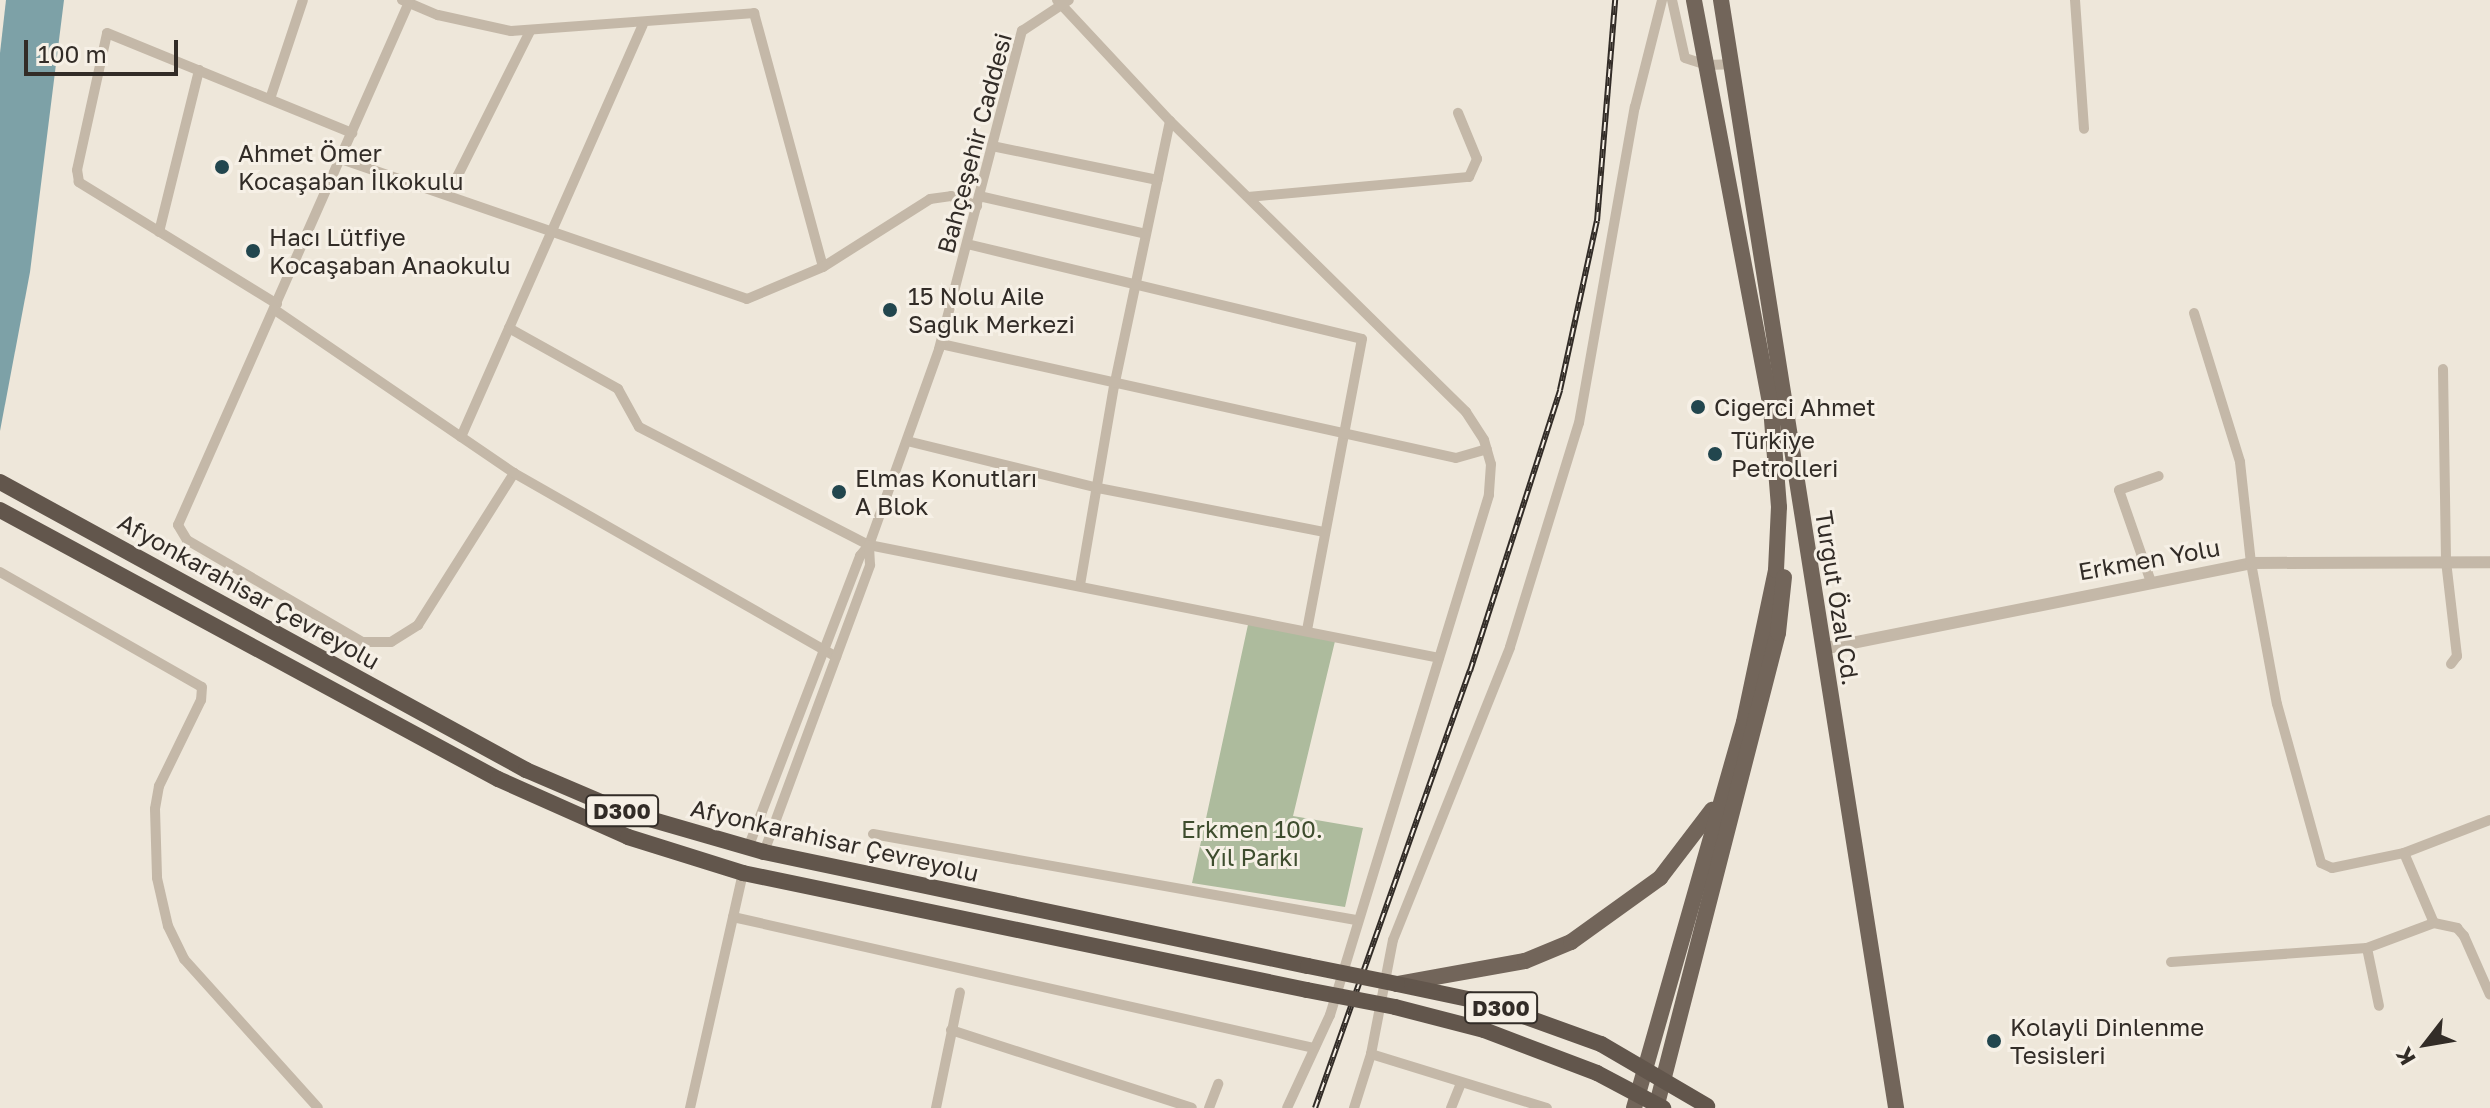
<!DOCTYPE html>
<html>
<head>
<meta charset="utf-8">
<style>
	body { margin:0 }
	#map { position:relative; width:2490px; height:1108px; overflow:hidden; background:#eee7da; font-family:"Golos Text",sans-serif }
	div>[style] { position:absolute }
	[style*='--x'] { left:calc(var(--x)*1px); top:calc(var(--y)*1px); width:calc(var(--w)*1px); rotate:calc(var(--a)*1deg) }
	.green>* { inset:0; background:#adbb9d }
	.water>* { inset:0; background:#7da1a7 }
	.minor>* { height:10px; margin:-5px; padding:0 5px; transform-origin:5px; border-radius:5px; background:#c4b8a8 }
	.tertiary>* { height:12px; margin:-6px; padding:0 6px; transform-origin:6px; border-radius:6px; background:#c4b8a8 }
	.primary>* { height:16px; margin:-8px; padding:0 8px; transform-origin:8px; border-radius:8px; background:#72655a }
	.trunk>* { height:16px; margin:-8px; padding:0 8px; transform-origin:8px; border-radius:8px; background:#62564c }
	.rail>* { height:6px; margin-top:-3px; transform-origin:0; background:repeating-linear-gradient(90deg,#f6f0e6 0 9px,#322c27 0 18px); box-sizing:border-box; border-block:2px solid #322c27 }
	.trunk-bridge>* { height:16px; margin:-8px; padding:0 8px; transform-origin:8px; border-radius:8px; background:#62564c }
	.dots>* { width:22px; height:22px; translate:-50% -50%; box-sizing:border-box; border:4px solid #f6f0e6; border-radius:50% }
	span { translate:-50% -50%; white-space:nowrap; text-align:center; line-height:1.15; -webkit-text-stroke:6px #f6f0e6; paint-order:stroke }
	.shield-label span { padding:2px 6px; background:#f6f0e6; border:2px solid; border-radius:6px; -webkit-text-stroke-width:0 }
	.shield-label { font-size:22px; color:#322c27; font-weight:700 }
	.street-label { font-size:24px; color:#322c27 }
	.poi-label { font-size:24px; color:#322c27 }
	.left { translate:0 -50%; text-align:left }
	.park-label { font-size:24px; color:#3e4d2e }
	.north { position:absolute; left:2386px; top:1004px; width:80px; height:80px; -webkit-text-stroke:6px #f6f0e6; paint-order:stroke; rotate:239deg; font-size:22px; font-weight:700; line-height:32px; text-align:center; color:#322c27 }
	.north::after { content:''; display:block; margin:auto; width:28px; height:36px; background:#322c27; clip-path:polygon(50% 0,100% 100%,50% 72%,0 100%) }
	.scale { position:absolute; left:24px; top:40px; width:154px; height:36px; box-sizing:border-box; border:4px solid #322c27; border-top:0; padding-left:10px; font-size:24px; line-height:28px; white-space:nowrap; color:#322c27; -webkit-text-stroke:6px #f6f0e6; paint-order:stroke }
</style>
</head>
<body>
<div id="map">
	<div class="green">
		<i style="clip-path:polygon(1249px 620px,1336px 637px,1293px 816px,1363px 828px,1345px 907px,1192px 883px)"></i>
	</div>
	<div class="water">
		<i style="clip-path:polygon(6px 0,64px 0,30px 272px,0 431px,0 53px)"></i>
	</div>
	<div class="minor">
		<i style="--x:402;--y:0;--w:39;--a:23"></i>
		<i style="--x:438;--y:15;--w:75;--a:12.4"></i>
		<i style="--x:511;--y:31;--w:244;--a:-4.2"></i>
		<i style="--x:754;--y:13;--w:263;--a:74.8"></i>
		<i style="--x:410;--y:0;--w:574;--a:113.84"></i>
		<i style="--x:178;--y:525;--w:17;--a:59"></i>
		<i style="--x:187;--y:540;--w:203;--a:30.2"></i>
		<i style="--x:362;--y:642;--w:29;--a:0"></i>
		<i style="--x:391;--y:642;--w:32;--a:-32"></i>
		<i style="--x:418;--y:625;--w:180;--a:-57.7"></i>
		<i style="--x:1057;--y:0;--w:166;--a:47"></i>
		<i style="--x:1170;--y:121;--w:271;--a:101.9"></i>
		<i style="--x:1114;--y:386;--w:201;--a:99.7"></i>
		<i style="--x:1672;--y:0;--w:59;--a:77.4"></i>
		<i style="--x:1685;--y:58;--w:23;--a:18"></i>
		<i style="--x:1707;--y:65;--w:24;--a:-2"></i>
		<i style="--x:2075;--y:0;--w:129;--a:86"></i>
		<i style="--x:270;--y:99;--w:104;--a:-71.6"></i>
		<i style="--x:1170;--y:121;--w:415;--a:44.5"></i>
		<i style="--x:1466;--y:412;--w:33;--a:57"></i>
		<i style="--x:1484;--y:440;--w:25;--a:74"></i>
		<i style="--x:1491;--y:464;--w:31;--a:94"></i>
		<i style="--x:1489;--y:495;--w:544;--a:107"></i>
		<i style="--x:1330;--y:1015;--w:102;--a:114.8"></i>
		<i style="--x:992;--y:146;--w:169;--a:11.6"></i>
		<i style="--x:341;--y:159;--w:429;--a:19"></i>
		<i style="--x:747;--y:299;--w:82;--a:-22.8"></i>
		<i style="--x:823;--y:267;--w:127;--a:-32.4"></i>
		<i style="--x:930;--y:199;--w:21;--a:-8"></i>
		<i style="--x:951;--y:196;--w:28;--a:21"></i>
		<i style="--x:448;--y:195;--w:183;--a:-63.4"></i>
		<i style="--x:979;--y:196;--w:171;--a:12.8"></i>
		<i style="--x:1248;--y:197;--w:222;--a:-5.2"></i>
		<i style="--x:1469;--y:177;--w:20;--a:-66"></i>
		<i style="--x:1477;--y:159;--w:50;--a:-112.4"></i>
		<i style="--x:159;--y:232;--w:167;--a:-76.1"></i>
		<i style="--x:967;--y:244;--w:406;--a:13.5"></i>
		<i style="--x:1362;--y:339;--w:297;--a:100.7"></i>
		<i style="--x:277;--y:304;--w:233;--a:-148.4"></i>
		<i style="--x:79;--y:182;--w:12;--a:-99"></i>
		<i style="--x:77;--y:170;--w:140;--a:-77.6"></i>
		<i style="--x:107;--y:33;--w:265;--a:22.2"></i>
		<i style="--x:275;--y:310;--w:289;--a:34.3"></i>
		<i style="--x:514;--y:473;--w:371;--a:29.7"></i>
		<i style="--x:2194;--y:313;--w:156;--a:72.8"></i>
		<i style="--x:2240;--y:462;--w:102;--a:83.8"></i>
		<i style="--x:2251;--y:563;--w:143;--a:79.6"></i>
		<i style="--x:2277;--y:704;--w:165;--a:74.5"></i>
		<i style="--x:2321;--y:863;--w:12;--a:24"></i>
		<i style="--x:2332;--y:868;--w:74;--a:-11.8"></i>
		<i style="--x:2404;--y:853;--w:92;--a:-21"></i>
		<i style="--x:509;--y:328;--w:125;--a:29.2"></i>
		<i style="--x:618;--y:389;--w:43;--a:61.1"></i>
		<i style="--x:639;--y:427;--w:259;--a:27.2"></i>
		<i style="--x:869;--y:545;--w:581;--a:11.21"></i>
		<i style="--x:941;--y:344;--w:527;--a:12.48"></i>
		<i style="--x:1456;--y:458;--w:32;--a:-16"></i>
		<i style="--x:2443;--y:369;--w:192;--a:89.1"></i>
		<i style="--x:2446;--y:561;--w:96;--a:83.4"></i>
		<i style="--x:2457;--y:656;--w:10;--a:127"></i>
		<i style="--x:461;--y:437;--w:450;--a:-66.2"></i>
		<i style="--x:907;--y:441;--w:197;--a:13.8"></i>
		<i style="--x:1098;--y:488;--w:231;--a:11"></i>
		<i style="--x:0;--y:572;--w:232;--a:29.7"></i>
		<i style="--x:202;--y:687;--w:13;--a:94"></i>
		<i style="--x:201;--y:700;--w:96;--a:116"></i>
		<i style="--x:159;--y:786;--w:23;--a:100"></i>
		<i style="--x:155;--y:809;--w:69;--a:88.3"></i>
		<i style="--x:157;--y:878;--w:49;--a:77.1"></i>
		<i style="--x:168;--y:926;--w:37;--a:64"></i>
		<i style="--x:184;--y:959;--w:200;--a:48"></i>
		<i style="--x:2151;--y:582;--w:97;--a:-109.2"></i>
		<i style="--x:2119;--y:490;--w:42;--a:-19.3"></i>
		<i style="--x:873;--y:834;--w:492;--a:10.1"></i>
		<i style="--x:748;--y:848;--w:313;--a:-69"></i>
		<i style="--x:860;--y:556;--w:14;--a:-51"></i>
		<i style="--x:869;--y:545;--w:208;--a:-70.3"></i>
		<i style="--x:939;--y:349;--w:329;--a:-75.4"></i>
		<i style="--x:1022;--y:31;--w:56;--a:-33.4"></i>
		<i style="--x:764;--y:852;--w:306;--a:-69.7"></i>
		<i style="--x:870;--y:565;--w:20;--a:-93"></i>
		<i style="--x:2404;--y:853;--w:76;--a:66.8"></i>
		<i style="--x:733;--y:917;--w:596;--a:12.71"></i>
		<i style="--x:2367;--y:948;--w:59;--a:78.3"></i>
		<i style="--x:2171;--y:962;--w:196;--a:-4.1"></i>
		<i style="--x:2367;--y:948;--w:72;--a:-20.5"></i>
		<i style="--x:2434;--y:923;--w:24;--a:12"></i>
		<i style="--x:2457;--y:928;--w:11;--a:49"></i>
		<i style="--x:2464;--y:936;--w:64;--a:66.2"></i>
		<i style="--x:951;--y:1030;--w:253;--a:17.9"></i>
		<i style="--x:1371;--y:1054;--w:116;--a:-79.1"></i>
		<i style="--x:1393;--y:940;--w:315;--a:-68.2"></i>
		<i style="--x:1510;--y:647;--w:234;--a:-72.9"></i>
		<i style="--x:1579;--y:423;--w:321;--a:-80"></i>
		<i style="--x:1635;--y:107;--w:110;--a:-75.8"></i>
		<i style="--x:690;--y:1108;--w:241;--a:-77.3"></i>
		<i style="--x:936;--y:1108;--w:118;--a:-78.3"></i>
		<i style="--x:1209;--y:1108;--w:26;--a:-69"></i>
		<i style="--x:1354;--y:1108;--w:57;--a:-72.5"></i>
		<i style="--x:1371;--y:1054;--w:184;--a:17.1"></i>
		<i style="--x:1451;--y:1108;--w:27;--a:-68"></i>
	</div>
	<div class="tertiary">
		<i style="--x:1822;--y:649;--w:438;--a:-11.3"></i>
		<i style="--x:2251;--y:563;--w:239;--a:-0.2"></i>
	</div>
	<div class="primary">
		<i style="--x:1721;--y:0;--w:1122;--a:81.02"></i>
		<i style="--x:1397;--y:984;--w:130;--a:-10.2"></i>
		<i style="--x:1525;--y:961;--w:50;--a:-22.4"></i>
		<i style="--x:1571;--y:942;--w:110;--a:-35.7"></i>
		<i style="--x:1660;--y:878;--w:86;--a:-52.6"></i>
		<i style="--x:1634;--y:1108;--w:401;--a:-74.1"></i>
		<i style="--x:1744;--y:722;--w:155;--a:-78.1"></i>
		<i style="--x:1776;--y:570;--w:63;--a:-87.3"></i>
		<i style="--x:1779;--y:507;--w:99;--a:-94.6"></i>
		<i style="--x:1771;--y:408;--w:415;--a:-100.7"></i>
		<i style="--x:1656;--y:1108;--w:490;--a:-75.6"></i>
		<i style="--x:1778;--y:633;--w:56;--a:-83.9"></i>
	</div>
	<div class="trunk">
		<i style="--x:0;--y:482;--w:600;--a:28.7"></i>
		<i style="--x:526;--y:770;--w:104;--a:23.1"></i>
		<i style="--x:622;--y:811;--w:148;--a:16.1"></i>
		<i style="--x:764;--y:852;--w:556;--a:11.84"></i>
		<i style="--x:0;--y:510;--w:566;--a:28.38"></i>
		<i style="--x:498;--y:779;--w:142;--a:24"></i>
		<i style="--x:628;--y:837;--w:121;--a:17.4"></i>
		<i style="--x:743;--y:873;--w:576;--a:11.72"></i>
		<i style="--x:1397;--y:984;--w:92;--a:11.9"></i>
		<i style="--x:1487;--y:1003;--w:121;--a:19.8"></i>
		<i style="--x:1395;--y:1007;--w:92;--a:14.5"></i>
		<i style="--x:1484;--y:1030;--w:121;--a:20.8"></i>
	</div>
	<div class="rail">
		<i style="--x:1315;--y:1108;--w:464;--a:-70.5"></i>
		<i style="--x:1470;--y:671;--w:295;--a:-72.2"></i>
		<i style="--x:1560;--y:390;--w:173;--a:-77.7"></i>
		<i style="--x:1597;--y:221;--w:222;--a:-85.3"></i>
	</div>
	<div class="trunk-bridge">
		<i style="--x:1308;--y:966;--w:91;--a:11.4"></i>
		<i style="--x:1307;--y:990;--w:90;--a:10.9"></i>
		<i style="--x:1601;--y:1044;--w:123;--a:30.3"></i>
		<i style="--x:1597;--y:1073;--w:75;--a:27.9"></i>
	</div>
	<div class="dots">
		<i style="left:222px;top:167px;background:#22464e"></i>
		<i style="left:253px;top:251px;background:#22464e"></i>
		<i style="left:890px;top:310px;background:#22464e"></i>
		<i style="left:1698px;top:407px;background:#22464e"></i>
		<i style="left:1715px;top:454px;background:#22464e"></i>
		<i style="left:839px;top:492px;background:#22464e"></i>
		<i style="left:1994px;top:1041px;background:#22464e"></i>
	</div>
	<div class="shield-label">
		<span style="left:622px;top:811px">D300</span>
		<span style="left:1501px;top:1008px">D300</span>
	</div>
	<div class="street-label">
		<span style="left:974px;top:143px;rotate:-75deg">Bahçeşehir Caddesi</span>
		<span style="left:2149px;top:559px;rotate:-10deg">Erkmen Yolu</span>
		<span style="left:249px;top:591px;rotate:29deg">Afyonkarahisar Çevreyolu</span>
		<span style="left:1838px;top:598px;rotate:81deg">Turgut Özal Cd.</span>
		<span style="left:835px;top:840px;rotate:13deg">Afyonkarahisar Çevreyolu</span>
	</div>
	<div class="poi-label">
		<span class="left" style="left:238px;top:167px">Ahmet Ömer<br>Kocaşaban İlkokulu</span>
		<span class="left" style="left:269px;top:251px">Hacı Lütfiye<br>Kocaşaban Anaokulu</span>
		<span class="left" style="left:908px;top:310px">15 Nolu Aile<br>Sağlık Merkezi</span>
		<span class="left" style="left:1714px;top:407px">Ciğerci Ahmet</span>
		<span class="left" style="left:1731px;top:454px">Türkiye<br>Petrolleri</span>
		<span class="left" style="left:855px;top:492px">Elmas Konutları<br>A Blok</span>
		<span class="left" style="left:2010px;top:1041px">Kolayli Dinlenme<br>Tesisleri</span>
	</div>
	<div class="park-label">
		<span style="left:1252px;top:843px">Erkmen 100.<br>Yıl Parkı</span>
	</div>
	<div class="north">K</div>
	<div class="scale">100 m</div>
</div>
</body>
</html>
